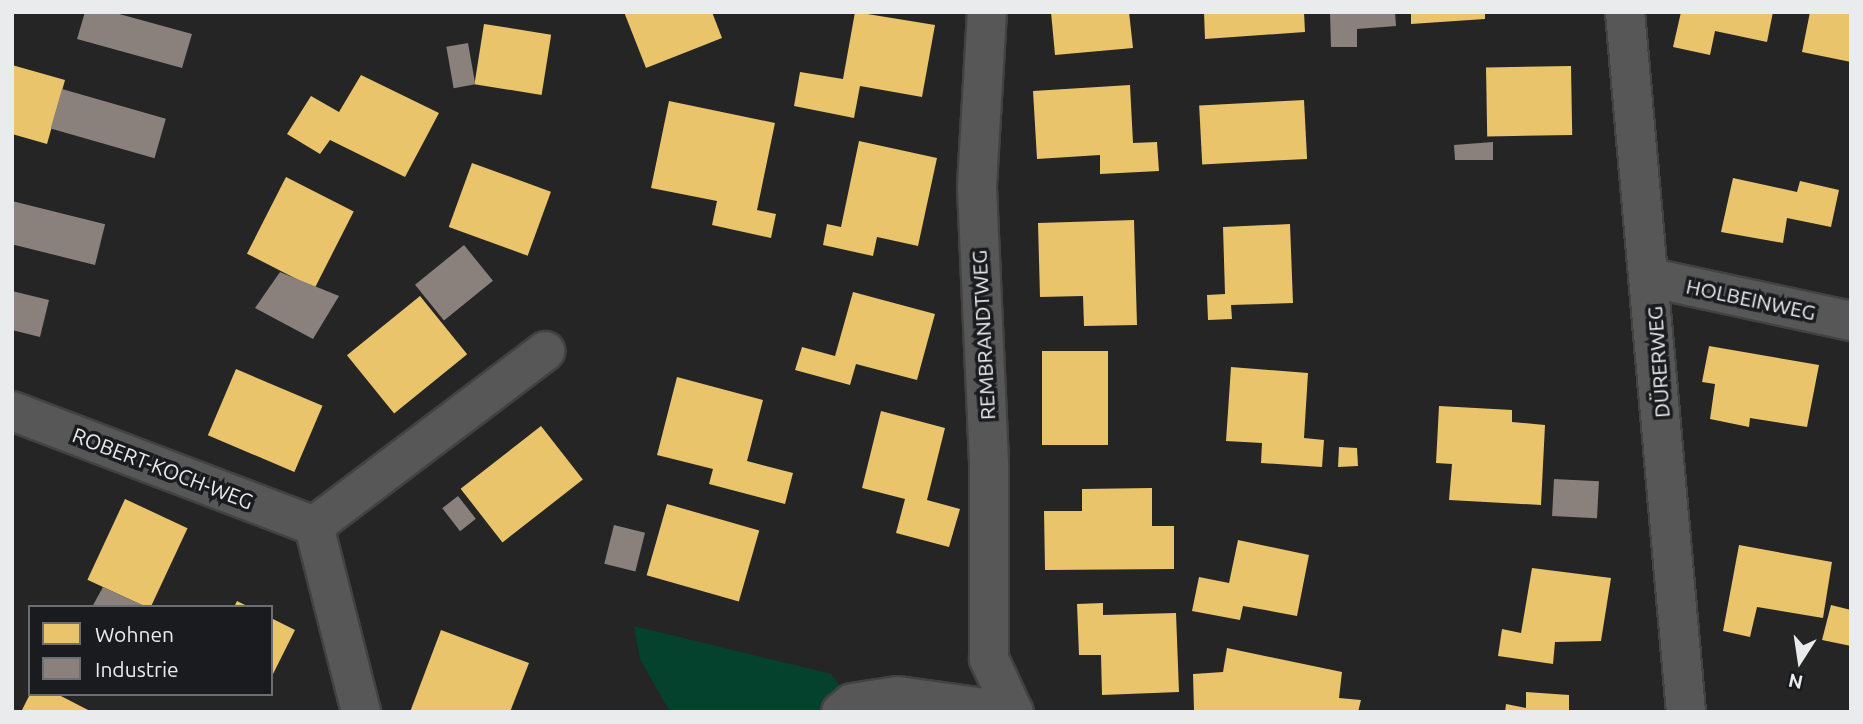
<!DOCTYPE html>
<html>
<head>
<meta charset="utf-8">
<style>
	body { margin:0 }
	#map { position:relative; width:1863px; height:724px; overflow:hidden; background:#252526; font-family:Ubuntu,sans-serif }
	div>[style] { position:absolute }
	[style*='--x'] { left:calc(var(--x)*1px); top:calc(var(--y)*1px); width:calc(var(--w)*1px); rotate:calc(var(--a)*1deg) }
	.green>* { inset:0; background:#05422e }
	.homes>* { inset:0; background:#e9c46a; transform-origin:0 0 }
	.industry>* { inset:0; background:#8a817c; transform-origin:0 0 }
	.roads { filter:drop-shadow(2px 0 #424243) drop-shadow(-2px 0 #424243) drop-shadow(0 2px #424243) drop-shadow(0 -2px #424243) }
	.minor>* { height:38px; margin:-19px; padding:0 19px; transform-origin:19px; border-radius:19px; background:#575758 }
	span { translate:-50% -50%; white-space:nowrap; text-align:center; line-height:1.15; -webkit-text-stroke:7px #1a1b1e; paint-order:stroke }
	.street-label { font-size:21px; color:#eaebed }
	.frame { position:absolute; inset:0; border:14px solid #eaebed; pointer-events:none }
	.legend { position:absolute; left:28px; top:605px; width:245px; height:91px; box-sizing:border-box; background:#1a1b1e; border:2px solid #6d6e71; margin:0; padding:9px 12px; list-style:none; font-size:21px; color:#eaebed }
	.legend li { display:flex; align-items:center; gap:14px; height:35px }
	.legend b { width:35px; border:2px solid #6d6e71 }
	.north { position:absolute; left:1765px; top:626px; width:70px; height:70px; -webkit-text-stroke:5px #1a1b1e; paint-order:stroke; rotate:192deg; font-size:19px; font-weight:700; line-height:28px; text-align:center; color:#eaebed }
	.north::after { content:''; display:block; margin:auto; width:24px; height:32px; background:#eaebed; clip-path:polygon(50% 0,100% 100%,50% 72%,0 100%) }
</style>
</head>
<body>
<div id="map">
	<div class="green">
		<i style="clip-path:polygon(634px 626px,831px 674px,847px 695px,822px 712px,670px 712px,640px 659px)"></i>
	</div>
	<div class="homes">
		<i style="clip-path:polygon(624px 12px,712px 12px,722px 38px,646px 68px)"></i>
		<i style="clip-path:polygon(855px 12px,935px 25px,922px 97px,860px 86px,854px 118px,794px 106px,800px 72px,843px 79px)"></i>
		<i style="clip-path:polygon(1051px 12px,1129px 12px,1133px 48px,1055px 55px)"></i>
		<i style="clip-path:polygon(1204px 12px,1304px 12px,1305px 32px,1205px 39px)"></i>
		<i style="clip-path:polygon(1411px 12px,1485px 12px,1485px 19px,1411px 24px)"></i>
		<i style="clip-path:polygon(1681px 12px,1773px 12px,1767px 42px,1715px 31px,1710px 55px,1673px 47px)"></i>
		<i style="clip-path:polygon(1810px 12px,1851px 12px,1851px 62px,1802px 52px)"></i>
		<i style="left:484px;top:24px;width:68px;height:61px;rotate:9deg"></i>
		<i style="clip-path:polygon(12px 65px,65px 80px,47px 144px,12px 134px)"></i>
		<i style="left:1571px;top:66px;width:69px;height:85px;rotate:89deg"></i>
		<i style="clip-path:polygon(361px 75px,439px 113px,405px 177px,330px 140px,320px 154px,287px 134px,311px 96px,339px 112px)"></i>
		<i style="clip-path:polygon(1130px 85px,1133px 143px,1157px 142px,1159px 171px,1100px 174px,1100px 155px,1037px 159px,1033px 91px)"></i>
		<i style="left:1304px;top:100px;width:59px;height:105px;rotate:87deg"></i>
		<i style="clip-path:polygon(669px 101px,775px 123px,757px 210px,776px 214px,771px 238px,712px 225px,717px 201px,651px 188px)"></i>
		<i style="clip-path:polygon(859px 141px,937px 158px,918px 246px,877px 237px,873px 256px,823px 245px,827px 224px,841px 227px)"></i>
		<i style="left:472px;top:163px;width:84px;height:68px;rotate:20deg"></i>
		<i style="left:286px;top:177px;width:76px;height:86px;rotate:27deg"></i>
		<i style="clip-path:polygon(1733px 178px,1797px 192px,1800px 181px,1839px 190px,1831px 227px,1787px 218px,1783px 243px,1721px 232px)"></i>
		<i style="clip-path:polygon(1134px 220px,1137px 325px,1084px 326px,1083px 296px,1040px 297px,1038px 223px)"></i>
		<i style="clip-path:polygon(1290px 224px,1293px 303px,1231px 305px,1232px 319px,1208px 320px,1207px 295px,1225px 294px,1223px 227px)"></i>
		<i style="clip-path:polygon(853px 292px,935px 314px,917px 380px,856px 364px,850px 385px,795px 370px,802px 347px,835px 356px)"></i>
		<i style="left:420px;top:296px;width:75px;height:94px;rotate:51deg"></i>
		<i style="clip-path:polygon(1709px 346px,1819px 365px,1807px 427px,1750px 418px,1749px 427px,1710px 419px,1715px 384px,1702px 382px)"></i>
		<i style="left:1042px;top:351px;width:66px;height:94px"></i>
		<i style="clip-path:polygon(1231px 367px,1308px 373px,1304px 438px,1324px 440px,1322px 467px,1261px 463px,1262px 443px,1226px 441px)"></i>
		<i style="left:236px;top:369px;width:94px;height:72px;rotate:23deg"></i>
		<i style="clip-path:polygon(677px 377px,763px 400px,747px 461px,793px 473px,785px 504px,709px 484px,713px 469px,657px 455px)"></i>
		<i style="clip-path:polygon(1439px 406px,1512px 410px,1512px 422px,1545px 425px,1541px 505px,1449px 500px,1452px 464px,1436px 463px)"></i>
		<i style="clip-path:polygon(881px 411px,945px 428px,927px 500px,960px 509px,949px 547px,896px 533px,905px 499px,862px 488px)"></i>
		<i style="left:541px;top:426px;width:68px;height:102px;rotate:52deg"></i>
		<i style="clip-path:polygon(1339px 447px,1357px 448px,1358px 466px,1338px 467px)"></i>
		<i style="clip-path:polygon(1152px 488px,1152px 526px,1174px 526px,1174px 569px,1045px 570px,1044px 511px,1082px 511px,1082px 489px)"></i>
		<i style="left:125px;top:499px;width:69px;height:89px;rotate:25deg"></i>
		<i style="left:667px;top:504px;width:96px;height:74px;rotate:16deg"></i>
		<i style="clip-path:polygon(1238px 540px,1309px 555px,1297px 616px,1243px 606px,1240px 620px,1192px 611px,1199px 577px,1229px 583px)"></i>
		<i style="clip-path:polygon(1739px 545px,1832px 562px,1823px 618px,1757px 607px,1750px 637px,1723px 631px)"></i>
		<i style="clip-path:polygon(1532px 568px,1611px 578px,1601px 641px,1555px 642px,1553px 664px,1498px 656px,1502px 629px,1521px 633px)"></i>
		<i style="clip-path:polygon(237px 601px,249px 607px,234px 607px)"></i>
		<i style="clip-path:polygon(1103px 603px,1103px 615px,1176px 613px,1179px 692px,1102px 695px,1101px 655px,1079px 655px,1077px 604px)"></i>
		<i style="clip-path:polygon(1831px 605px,1851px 610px,1851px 646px,1822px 640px)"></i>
		<i style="clip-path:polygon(271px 618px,295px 630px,271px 678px)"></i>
		<i style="clip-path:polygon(441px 630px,529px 663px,510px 712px,410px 712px)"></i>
		<i style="clip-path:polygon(1227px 648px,1342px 672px,1339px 698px,1361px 700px,1358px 712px,1194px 711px,1193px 674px,1223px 672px)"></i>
		<i style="clip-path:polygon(1526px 692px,1569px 695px,1569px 712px,1505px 712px,1506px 704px,1526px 708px)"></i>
		<i style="clip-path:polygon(30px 694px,57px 694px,92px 712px,21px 712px)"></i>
	</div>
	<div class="industry">
		<i style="clip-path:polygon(85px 12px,112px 12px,192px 34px,182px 68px,77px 39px)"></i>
		<i style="clip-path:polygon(1330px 12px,1395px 12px,1396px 26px,1357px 29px,1357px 47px,1331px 47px)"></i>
		<i style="left:468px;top:43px;width:42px;height:22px;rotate:80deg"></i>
		<i style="left:62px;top:89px;width:108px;height:41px;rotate:16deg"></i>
		<i style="clip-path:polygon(1493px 142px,1493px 160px,1455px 160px,1454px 145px)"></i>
		<i style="left:12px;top:201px;width:96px;height:42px;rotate:14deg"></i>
		<i style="left:464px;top:245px;width:46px;height:63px;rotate:51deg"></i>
		<i style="clip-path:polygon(280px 272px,339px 296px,313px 339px,255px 308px)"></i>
		<i style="clip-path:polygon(12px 291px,49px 300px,40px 337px,12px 330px)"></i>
		<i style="left:1554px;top:479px;width:45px;height:37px;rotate:3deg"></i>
		<i style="left:458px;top:496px;width:29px;height:20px;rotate:52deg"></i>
		<i style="left:614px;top:525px;width:32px;height:40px;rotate:14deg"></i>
		<i style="clip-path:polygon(103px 587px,147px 607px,92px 607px)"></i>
	</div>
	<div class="roads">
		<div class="minor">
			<i style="--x:987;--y:12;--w:176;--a:93.3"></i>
			<i style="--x:977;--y:188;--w:277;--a:87.5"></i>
			<i style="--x:989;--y:465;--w:194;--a:90"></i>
			<i style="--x:989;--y:659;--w:57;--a:65.2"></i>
			<i style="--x:1625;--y:12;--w:703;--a:85.02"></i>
			<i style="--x:1652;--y:278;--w:204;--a:12.2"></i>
			<i style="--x:12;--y:411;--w:323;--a:20.8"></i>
			<i style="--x:314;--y:526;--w:290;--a:-37.1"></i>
			<i style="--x:314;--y:526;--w:192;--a:75.8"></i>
			<i style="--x:841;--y:712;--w:14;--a:-39"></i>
			<i style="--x:852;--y:703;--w:47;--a:-8.7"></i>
			<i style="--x:898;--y:696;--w:117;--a:7.9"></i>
		</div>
	</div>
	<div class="street-label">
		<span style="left:1751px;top:299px;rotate:12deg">HOLBEINWEG</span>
		<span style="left:983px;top:335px;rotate:-93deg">REMBRANDTWEG</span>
		<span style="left:1658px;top:362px;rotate:-94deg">DÜRERWEG</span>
		<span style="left:163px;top:468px;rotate:21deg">ROBERT-KOCH-WEG</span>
	</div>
	<div class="frame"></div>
	<ul class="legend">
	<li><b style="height:19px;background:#e9c46a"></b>Wohnen</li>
	<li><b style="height:19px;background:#8a817c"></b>Industrie</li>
	</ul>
	<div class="north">N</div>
</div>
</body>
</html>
